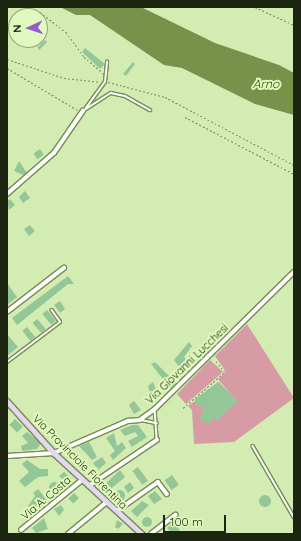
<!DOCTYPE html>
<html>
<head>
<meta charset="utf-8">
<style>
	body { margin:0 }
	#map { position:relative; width:301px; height:541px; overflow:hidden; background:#d3ecb1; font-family:Quicksand,sans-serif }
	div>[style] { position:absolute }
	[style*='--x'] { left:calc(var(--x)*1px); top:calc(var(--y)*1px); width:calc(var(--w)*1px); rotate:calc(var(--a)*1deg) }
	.green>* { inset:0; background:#d79ba6 }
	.water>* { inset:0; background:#77924b }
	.building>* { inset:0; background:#95c698; transform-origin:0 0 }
	.round { border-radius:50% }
	.path>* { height:1px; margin-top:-0.5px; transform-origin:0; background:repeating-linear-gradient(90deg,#7f9167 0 2px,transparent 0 4px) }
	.roads { filter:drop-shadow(1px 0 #768c55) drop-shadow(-1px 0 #768c55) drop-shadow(0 1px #768c55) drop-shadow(0 -1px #768c55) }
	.lane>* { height:1.5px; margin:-0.75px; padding:0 0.75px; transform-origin:0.75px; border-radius:0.75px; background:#fff }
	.street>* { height:3.5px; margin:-1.75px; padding:0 1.75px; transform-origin:1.75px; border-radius:1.75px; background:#fff }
	.secondary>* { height:4.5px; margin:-2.25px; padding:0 2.25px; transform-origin:2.25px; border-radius:2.25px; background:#e4d8f0 }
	span { translate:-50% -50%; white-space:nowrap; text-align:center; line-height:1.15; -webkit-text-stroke:4px #e0f9be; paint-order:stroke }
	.street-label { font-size:11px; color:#1c250f }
	.water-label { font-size:12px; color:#2f400a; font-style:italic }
	.frame { position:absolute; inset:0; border:8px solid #1c250f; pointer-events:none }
	.north { position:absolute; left:8px; top:8px; width:40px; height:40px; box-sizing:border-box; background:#e0f9be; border:1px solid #92a478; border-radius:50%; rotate:267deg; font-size:11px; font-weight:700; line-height:16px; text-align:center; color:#1c250f }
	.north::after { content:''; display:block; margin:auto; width:14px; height:18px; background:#9858ce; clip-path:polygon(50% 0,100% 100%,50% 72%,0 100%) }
	.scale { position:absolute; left:163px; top:515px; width:63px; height:18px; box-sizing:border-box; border:2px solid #1c250f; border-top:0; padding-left:5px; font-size:12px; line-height:14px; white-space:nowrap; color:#1c250f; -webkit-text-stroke:3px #e0f9be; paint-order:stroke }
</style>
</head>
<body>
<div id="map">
	<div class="green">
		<i style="clip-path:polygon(247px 324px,294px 398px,234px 442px,194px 444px,192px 410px,188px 406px,219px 382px,238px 403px,228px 412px,238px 403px,218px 379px,226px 372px,215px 356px)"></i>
		<i style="clip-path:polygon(210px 360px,223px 372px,186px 404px,177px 394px)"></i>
	</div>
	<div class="water">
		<i style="clip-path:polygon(60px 7px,141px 7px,215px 43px,279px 65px,294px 73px,294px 115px,255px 104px,182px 68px,164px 65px,90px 15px,76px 15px)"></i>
	</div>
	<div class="building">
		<i style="left:45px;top:40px;width:3px;height:11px;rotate:45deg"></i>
		<i style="clip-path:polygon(85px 48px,105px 64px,100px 69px,82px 52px)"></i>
		<i style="clip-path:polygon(133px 62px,135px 64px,126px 76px,123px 74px)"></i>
		<i style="left:40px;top:149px;width:7px;height:8px;rotate:56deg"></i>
		<i style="clip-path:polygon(19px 161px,27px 173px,23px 175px,14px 171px)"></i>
		<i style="clip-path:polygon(25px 191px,30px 198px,23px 203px,19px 197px)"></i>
		<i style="clip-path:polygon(10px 199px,15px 205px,9px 210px,7px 201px)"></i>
		<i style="clip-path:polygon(30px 225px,35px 231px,29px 236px,24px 229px)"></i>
		<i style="clip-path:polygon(68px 276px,74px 284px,68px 284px,17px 325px,12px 318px)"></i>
		<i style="clip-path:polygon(7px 283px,17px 297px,7px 305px)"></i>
		<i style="clip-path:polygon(60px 301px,65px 309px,60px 313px,54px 305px)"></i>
		<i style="left:47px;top:310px;width:14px;height:6px;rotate:51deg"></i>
		<i style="left:37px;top:319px;width:13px;height:6px;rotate:48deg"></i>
		<i style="left:27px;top:327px;width:13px;height:6px;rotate:51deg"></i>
		<i style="clip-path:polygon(7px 334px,18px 347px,7px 356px)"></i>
		<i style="clip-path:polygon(189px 342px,192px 346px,184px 357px,187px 361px,179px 367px,174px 360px)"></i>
		<i style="clip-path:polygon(155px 362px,176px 383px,171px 389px,151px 364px)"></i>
		<i style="clip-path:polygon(153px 382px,159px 396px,152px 400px,148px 386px)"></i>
		<i style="clip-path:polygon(218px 382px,238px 401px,216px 421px,213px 417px,210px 424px,199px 420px,204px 407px,195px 405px,195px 399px)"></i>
		<i style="clip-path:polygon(134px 401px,141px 410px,134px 414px,129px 405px)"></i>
		<i style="left:15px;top:419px;width:11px;height:8px;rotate:45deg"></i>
		<i style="clip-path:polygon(132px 425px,138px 425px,147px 437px,132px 447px,128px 441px,138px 436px,135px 432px,125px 436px,120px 430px)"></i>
		<i style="clip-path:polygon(27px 432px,41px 443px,37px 449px,22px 451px,21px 446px,28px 443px,22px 436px)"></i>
		<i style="clip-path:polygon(114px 433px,117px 446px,122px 442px,126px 448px,113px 460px,110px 455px,115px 451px,106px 438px)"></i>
		<i style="clip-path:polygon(89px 442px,97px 457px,92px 460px,79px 446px)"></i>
		<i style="left:73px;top:451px;width:21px;height:7px;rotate:45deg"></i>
		<i style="clip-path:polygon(102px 457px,106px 463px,98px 470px,93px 463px)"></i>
		<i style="clip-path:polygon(27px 460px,40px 469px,48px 469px,48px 476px,38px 477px,25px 487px,19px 481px,29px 472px,22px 464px)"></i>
		<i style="left:138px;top:467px;width:17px;height:7px;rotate:54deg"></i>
		<i style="clip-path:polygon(120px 470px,125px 477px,106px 493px,102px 487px)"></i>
		<i style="clip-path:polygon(64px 472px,70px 477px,65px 482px,59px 476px)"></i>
		<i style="left:172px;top:475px;width:12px;height:9px;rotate:55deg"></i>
		<i class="round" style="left:48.5px;top:481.5px;width:11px;height:11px"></i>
		<i style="clip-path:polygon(130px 482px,134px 488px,128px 493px,124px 487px)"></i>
		<i style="clip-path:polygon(38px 489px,47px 500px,31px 509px,28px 506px,35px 496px,33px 493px)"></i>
		<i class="round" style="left:113.5px;top:489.5px;width:11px;height:11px"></i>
		<i style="clip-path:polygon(155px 491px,162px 499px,154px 504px,148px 496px)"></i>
		<i style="left:74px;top:493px;width:7px;height:8px;rotate:45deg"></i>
		<i class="round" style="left:259px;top:495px;width:12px;height:12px"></i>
		<i style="clip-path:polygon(142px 501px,149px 505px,137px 517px,131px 511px)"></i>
		<i style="clip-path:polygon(61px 505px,64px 510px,59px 516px,54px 509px)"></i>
		<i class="round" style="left:142px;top:517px;width:10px;height:10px"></i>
		<i style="clip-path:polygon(44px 518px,48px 529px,36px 533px,32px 528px)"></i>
		<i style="clip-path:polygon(117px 520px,123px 524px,118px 529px,115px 527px)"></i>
		<i style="clip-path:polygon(174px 523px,180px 530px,172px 534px,167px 528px)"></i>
	</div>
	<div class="path">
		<i style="--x:255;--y:7;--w:43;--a:24.8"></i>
		<i style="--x:40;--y:12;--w:33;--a:38"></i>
		<i style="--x:66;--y:32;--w:31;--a:54"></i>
		<i style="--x:84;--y:57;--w:26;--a:40"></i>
		<i style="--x:7;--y:59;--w:60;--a:18.4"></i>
		<i style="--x:64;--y:78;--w:36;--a:6"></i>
		<i style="--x:7;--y:68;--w:84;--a:30.8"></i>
		<i style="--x:108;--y:82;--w:59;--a:14.7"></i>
		<i style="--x:165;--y:97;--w:146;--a:27.8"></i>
		<i style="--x:185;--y:117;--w:123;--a:27.6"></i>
		<i style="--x:183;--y:408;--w:55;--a:-40.6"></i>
		<i style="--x:225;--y:372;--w:16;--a:-130"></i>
	</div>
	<div class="roads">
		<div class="lane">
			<i style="--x:86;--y:108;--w:32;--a:-54"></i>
			<i style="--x:105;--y:82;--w:20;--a:-84"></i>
			<i style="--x:83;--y:111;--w:33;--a:-33"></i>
			<i style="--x:111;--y:93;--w:14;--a:12"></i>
			<i style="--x:125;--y:96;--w:29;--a:29"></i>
			<i style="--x:7;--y:362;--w:66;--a:-37"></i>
			<i style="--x:60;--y:322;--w:14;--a:-126"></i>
			<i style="--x:155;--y:409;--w:30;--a:86"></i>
			<i style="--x:141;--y:420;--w:16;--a:11"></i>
			<i style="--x:253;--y:446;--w:82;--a:60"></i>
		</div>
		<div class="street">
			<i style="--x:7;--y:194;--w:62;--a:-41.1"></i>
			<i style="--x:54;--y:153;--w:51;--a:-55.4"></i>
			<i style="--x:7;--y:312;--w:72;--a:-37.7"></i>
			<i style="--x:7;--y:456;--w:47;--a:-3.7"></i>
			<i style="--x:54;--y:453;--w:81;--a:-23.4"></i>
			<i style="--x:128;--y:421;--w:12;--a:-5"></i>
			<i style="--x:140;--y:420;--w:19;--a:-36"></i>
			<i style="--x:155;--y:409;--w:195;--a:-44.6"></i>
			<i style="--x:89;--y:486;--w:82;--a:-34.1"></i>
			<i style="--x:117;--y:511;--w:50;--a:-35.3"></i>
			<i style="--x:158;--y:482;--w:15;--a:53"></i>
			<i style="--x:21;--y:530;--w:79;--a:-39.3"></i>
			<i style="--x:68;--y:534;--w:50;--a:-39.4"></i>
			<i style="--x:151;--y:534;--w:31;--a:-38"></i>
		</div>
		<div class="secondary">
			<i style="--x:7;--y:401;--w:70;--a:47.9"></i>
			<i style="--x:54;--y:453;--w:120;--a:42.6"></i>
		</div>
	</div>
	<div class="street-label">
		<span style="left:187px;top:364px;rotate:-44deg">Via Giovanni Lucchesi</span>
		<span style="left:80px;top:462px;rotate:45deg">Via Provinciale Fiorentina</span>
		<span style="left:46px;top:498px;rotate:-40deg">Via A. Costa</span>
	</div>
	<div class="water-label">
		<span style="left:266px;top:84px">Arno</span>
	</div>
	<div class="frame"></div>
	<div class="north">N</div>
	<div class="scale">100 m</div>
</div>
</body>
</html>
